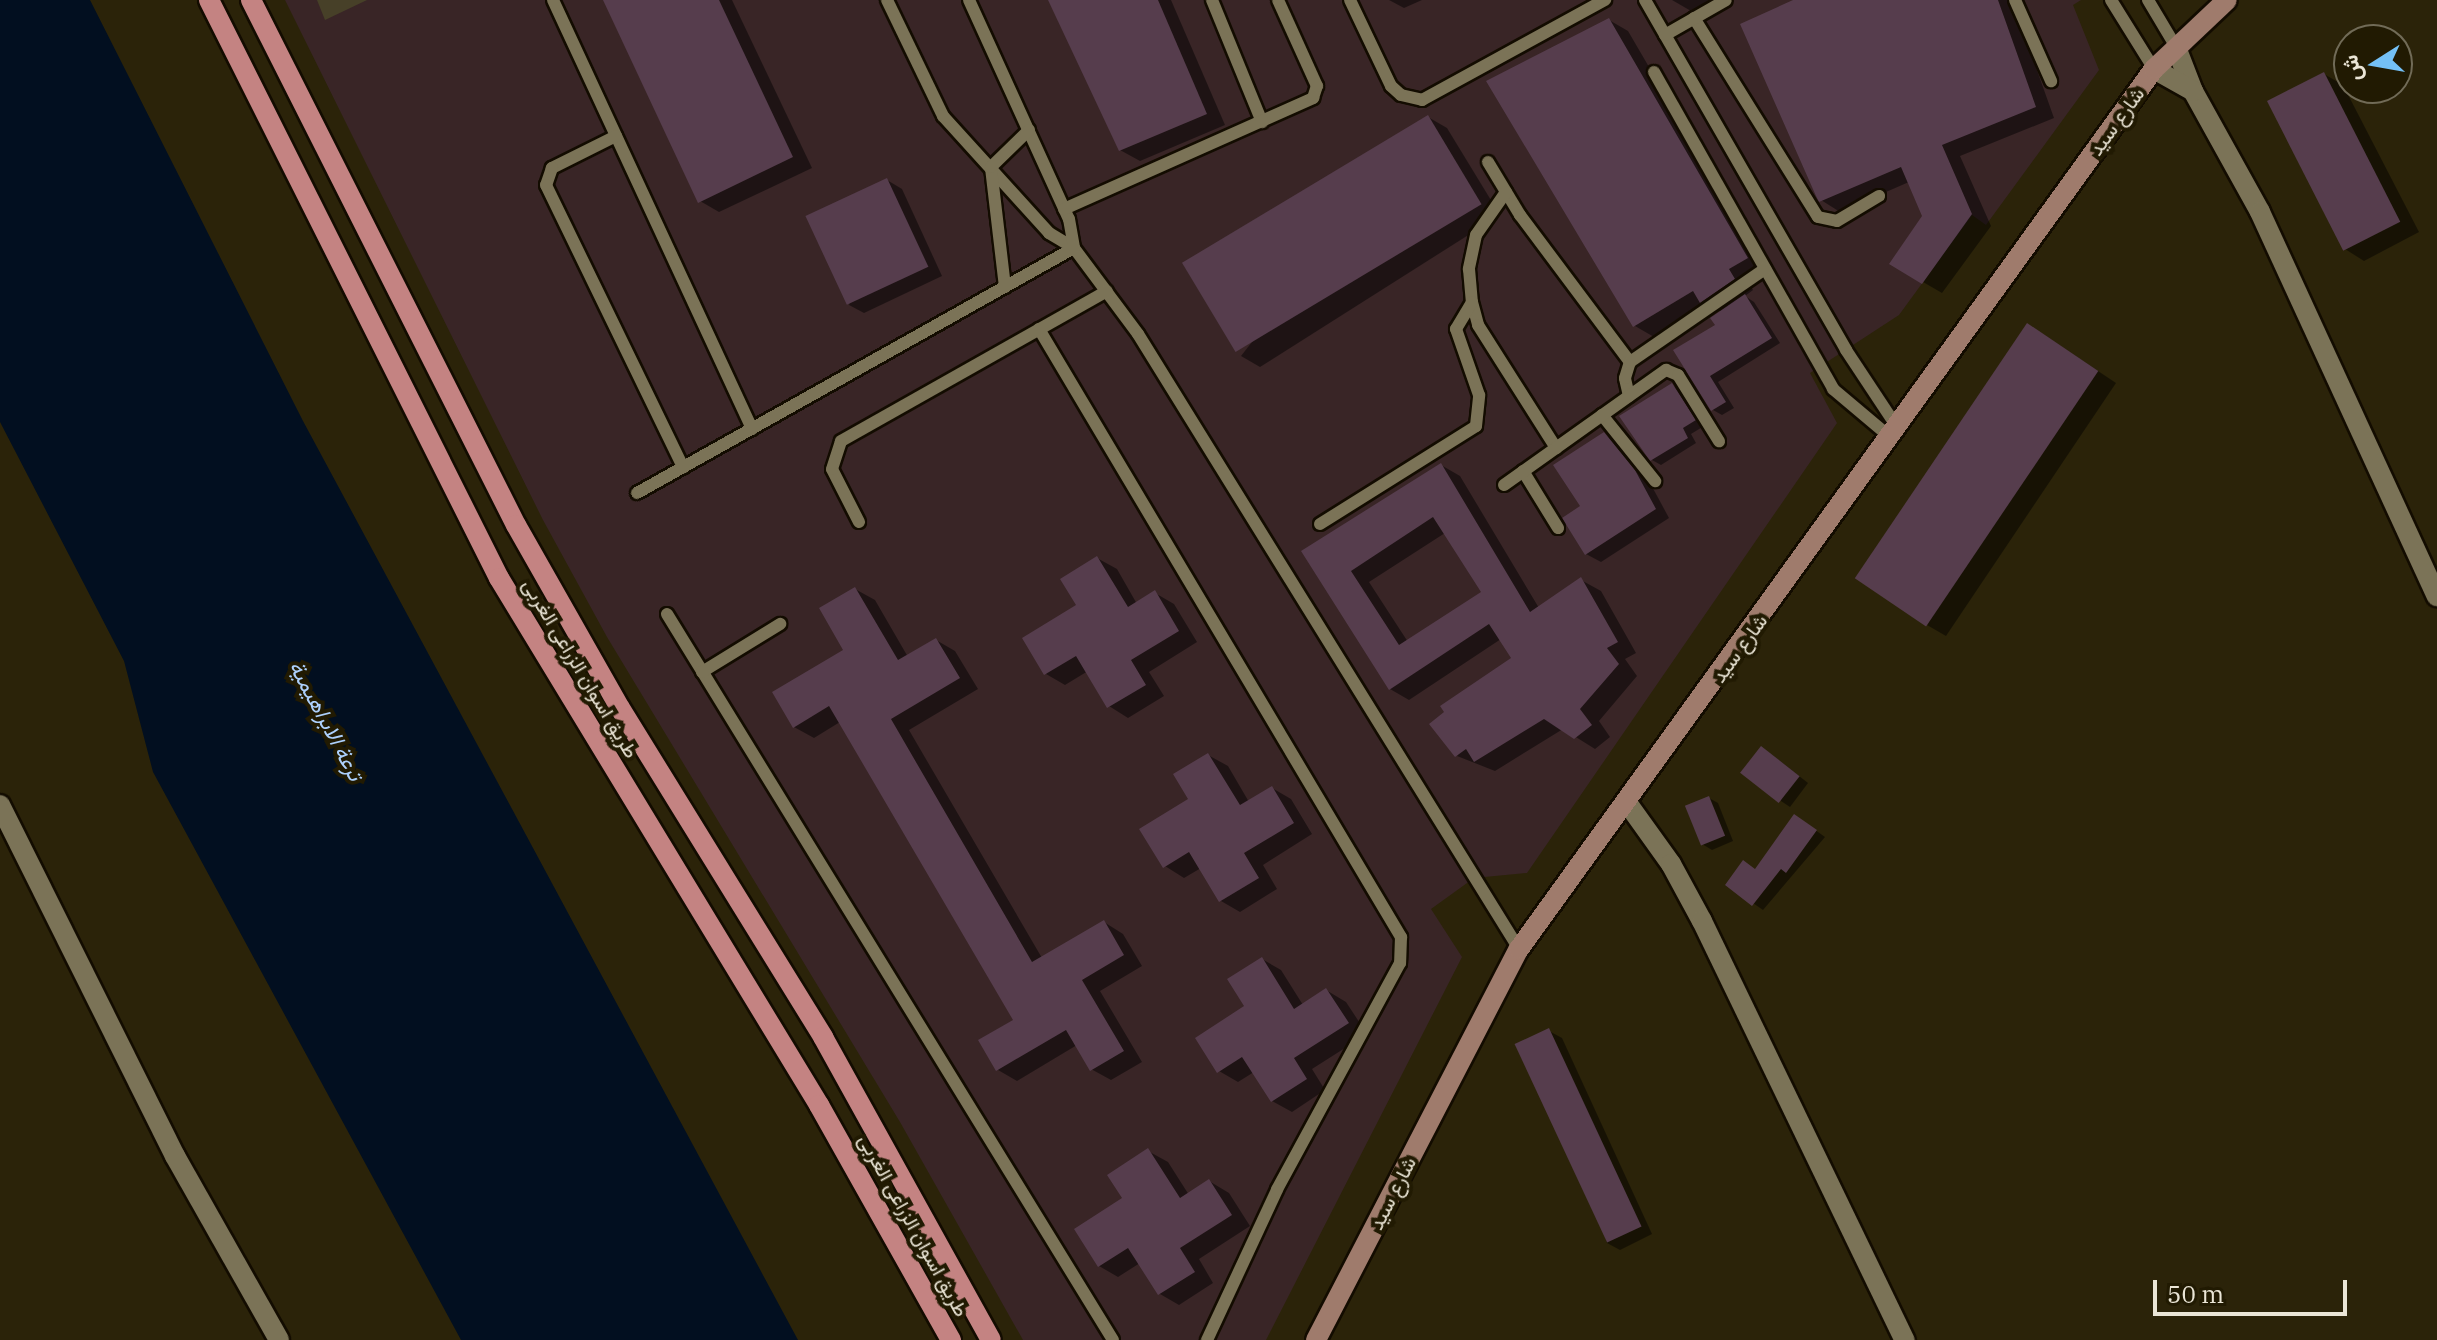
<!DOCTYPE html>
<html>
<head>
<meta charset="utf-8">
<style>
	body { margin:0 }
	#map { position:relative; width:2437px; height:1340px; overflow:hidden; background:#2b2309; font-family:"IBM Plex Serif",Vazirmatn,serif }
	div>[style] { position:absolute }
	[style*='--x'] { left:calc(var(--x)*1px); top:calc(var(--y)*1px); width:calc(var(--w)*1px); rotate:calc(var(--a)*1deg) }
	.education>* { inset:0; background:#392526 }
	.green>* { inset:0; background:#474028 }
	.water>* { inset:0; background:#020f20 }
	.shadow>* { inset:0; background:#0007 }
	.building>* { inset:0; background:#563d4d; transform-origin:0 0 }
	.roads { filter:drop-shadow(2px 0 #130c00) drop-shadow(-2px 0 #130c00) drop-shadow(0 2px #130c00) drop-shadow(0 -2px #130c00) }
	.service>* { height:12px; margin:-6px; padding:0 6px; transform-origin:6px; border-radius:6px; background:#7b7357 }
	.minor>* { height:20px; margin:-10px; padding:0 10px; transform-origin:10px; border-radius:10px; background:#7b7357 }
	.tertiary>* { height:20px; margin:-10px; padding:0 10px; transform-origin:10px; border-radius:10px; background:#7b7357 }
	.secondary>* { height:20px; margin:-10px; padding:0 10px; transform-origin:10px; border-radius:10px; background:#9f7b6c }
	.primary>* { height:20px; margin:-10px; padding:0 10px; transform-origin:10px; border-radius:10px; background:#c48382 }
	span { translate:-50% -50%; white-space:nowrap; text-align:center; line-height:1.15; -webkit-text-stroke:8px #211a02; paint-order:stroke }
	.street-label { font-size:20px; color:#eae5d6 }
	.water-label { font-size:22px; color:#add0fc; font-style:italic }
	.north { position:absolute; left:2333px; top:24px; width:80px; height:80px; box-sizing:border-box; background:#211a02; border:2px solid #716b57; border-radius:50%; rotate:259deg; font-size:22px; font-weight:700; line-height:32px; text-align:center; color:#eae5d6 }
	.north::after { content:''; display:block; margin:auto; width:28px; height:36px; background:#74c0f6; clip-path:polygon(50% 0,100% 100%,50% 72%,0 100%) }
	.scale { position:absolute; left:2153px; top:1280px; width:194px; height:36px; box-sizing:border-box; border:4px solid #eae5d6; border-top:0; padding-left:10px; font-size:24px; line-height:28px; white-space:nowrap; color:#eae5d6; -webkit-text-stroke:6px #211a02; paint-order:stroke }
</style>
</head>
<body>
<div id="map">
	<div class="education">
		<i style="clip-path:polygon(285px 0,2081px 0,2073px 5px,2099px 70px,1986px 225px,1972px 215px,1899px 315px,1810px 373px,1837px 423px,1527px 873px,1474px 878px,1431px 909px,1462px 957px,1266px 1340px,1023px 1340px,900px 1122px,607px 637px,543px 520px)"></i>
	</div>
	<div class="green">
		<i style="clip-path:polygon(317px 0,367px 0,325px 20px)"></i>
	</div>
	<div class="water">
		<i style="clip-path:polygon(0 0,90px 0,303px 421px,798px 1340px,461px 1340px,153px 772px,124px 661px,0 422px)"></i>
	</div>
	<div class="shadow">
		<i style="clip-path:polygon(605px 0,732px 0,812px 168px,719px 212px,700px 201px)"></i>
		<i style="clip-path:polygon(1050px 0,1171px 0,1225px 125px,1140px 161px,1120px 150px)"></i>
		<i style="clip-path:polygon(1389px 0,1422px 0,1404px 8px)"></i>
		<i style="clip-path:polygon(1672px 0,1715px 0,1691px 11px)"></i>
		<i style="clip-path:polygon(1798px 0,2012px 0,2054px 118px,1960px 156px,1991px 226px,1942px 293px,1892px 264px,1924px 217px,1909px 182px,1840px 212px,1821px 200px)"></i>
		<i style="clip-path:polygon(1609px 20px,1628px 31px,1767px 269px,1748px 281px,1753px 290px,1745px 296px,1754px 302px,1780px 343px,1718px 382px,1734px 408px,1722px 415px,1713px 410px,1676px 350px,1717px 326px,1721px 312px,1708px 304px,1654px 337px,1635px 326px)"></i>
		<i style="clip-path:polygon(2324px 74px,2343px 85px,2419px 232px,2364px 261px,2345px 249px)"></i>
		<i style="clip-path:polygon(1428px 117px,1447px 128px,1500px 215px,1260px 367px,1241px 356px)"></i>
		<i style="clip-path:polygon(887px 180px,902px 189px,942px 276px,864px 313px,849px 305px)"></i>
		<i style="clip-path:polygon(2047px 337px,2116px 383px,1946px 636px,1927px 625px)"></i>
		<i style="clip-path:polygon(1672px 385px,1682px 391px,1704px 426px,1691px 434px,1696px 443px,1661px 465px,1652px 460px)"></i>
		<i style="clip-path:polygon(1604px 434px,1619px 443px,1649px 481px,1669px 518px,1601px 562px,1586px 554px,1583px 507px)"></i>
		<i style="clip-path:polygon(evenodd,1441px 465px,1460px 476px,1539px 608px,1581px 580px,1601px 591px,1636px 653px,1625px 659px,1637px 676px,1599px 721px,1610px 737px,1595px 749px,1563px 729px,1495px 771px,1457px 756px,1514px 659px,1501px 639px,1409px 700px,1390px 689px,1304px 552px,1441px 465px,1445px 533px,1483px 592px,1408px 642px,1369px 582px,1445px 533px)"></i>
		<i style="clip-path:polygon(1097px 558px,1117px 569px,1137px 604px,1155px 593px,1174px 604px,1197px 642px,1149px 672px,1164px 696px,1128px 718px,1109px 706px,1088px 671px,1065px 685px,1046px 674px)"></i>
		<i style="clip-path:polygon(855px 589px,875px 600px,908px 657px,936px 640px,955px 651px,978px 689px,909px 730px,1042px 958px,1104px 922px,1123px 934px,1142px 966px,1100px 991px,1142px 1062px,1111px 1080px,1091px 1069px,1077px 1045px,1017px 1081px,998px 1070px,1015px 1021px,840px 722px,814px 738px,794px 727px,846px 651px)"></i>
		<i style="clip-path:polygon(1771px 754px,1808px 783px,1790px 807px,1781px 801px)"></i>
		<i style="clip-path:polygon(1208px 755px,1228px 766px,1249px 802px,1272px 788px,1291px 799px,1312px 834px,1263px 865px,1277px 889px,1240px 912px,1221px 901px,1201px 868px,1184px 878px,1165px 866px)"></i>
		<i style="clip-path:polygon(1709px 798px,1718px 803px,1733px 841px,1712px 850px,1702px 844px)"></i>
		<i style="clip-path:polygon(1804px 822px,1825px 837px,1763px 910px,1727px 885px,1757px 870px)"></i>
		<i style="clip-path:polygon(1262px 959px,1281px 970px,1303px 1005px,1326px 990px,1346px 1002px,1367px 1034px,1312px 1069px,1325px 1090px,1292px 1112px,1272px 1101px,1254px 1072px,1238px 1082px,1219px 1071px)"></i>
		<i style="clip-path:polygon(1549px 1031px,1562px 1038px,1652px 1234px,1620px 1250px,1607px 1243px)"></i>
		<i style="clip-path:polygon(1148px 1151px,1168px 1162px,1189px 1195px,1209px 1181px,1229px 1193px,1250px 1226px,1199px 1259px,1213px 1283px,1179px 1305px,1160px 1294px,1140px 1263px,1118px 1277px,1099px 1266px)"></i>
	</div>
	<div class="building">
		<i style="clip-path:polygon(603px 0,719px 0,793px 157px,698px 203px)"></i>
		<i style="clip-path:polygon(1048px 0,1158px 0,1207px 114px,1119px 151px)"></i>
		<i style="clip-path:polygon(1793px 0,1998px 0,2036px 107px,1942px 145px,1972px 214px,1922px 284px,1889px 264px,1922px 216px,1901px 167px,1819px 202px,1816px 196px,1740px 24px)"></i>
		<i style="clip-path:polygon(1609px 18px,1748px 258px,1729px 269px,1735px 279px,1700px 303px,1693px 291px,1633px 327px,1486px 81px)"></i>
		<i style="left:2324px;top:72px;width:168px;height:64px;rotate:63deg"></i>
		<i style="left:1428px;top:115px;width:104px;height:287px;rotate:59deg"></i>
		<i style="left:887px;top:178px;width:98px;height:90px;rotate:65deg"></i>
		<i style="clip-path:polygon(1745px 294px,1772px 338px,1710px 376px,1726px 402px,1711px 411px,1673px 350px,1715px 325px,1710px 318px)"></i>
		<i style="left:2027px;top:323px;width:86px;height:308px;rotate:34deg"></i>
		<i style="clip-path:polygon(1672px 383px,1696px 420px,1683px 428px,1688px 438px,1650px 461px,1619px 416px)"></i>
		<i style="clip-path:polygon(1604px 432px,1635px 470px,1656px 509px,1585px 555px,1562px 518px,1580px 506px,1553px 465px)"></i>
		<i style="clip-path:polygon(evenodd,1441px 463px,1530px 612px,1581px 577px,1618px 642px,1607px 648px,1619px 664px,1580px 709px,1592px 725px,1574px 739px,1544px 719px,1474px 762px,1466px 749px,1455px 757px,1429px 724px,1444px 712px,1440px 706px,1511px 658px,1489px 624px,1389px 690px,1301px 551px,1441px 463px,1433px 517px,1481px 592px,1399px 645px,1351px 571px,1433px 517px)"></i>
		<i style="clip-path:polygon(1097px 556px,1128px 607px,1155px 590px,1179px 631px,1131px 660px,1146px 685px,1107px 708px,1076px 656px,1044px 675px,1022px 638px,1076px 605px,1060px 579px)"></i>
		<i style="clip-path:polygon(855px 587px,898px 660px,936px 638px,960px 678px,891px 719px,1032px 962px,1104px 920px,1124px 955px,1082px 980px,1124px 1051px,1090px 1071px,1066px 1030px,996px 1071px,978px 1040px,1013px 1020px,829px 706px,793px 728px,772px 692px,843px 650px,819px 608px)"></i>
		<i style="left:1761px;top:746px;width:49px;height:34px;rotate:38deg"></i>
		<i style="clip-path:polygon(1208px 753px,1240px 805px,1272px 786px,1294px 823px,1244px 853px,1259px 878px,1219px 902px,1189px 852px,1163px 868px,1139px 829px,1188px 799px,1173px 774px)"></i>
		<i style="left:1709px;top:796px;width:43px;height:26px;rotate:68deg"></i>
		<i style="clip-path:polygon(1794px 814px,1817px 830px,1786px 873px,1781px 869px,1752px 906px,1725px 885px,1743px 860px,1755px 869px)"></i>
		<i style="clip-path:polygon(1262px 957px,1294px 1009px,1326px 988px,1349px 1023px,1294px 1058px,1307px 1079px,1271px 1102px,1242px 1057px,1217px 1073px,1195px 1038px,1244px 1006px,1227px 979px)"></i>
		<i style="left:1549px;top:1028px;width:219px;height:38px;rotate:65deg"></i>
		<i style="clip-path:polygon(1148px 1148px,1180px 1198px,1209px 1179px,1232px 1215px,1180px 1248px,1195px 1272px,1158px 1295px,1128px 1248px,1098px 1267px,1074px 1229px,1122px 1198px,1107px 1175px)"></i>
	</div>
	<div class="roads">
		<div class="service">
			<i style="--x:553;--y:0;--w:473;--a:65.1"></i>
			<i style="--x:887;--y:0;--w:129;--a:64.2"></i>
			<i style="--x:943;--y:116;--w:158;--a:47.8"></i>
			<i style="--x:1049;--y:233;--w:29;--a:31"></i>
			<i style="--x:1074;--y:248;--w:107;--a:53.3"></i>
			<i style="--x:1138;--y:334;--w:723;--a:58.22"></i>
			<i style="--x:969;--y:0;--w:241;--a:65.5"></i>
			<i style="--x:1069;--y:219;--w:29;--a:80"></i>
			<i style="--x:1212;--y:0;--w:132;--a:67.7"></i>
			<i style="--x:1350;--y:0;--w:95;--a:64.5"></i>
			<i style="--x:1391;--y:86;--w:13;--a:42"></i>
			<i style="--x:1401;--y:95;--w:22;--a:13"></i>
			<i style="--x:1422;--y:100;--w:209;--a:-28.7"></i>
			<i style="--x:1645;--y:0;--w:404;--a:60.1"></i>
			<i style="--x:1846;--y:350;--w:92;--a:56.5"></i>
			<i style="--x:2015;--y:0;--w:89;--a:66"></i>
			<i style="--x:2111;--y:0;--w:81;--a:58.1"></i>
			<i style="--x:2148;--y:0;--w:55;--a:59.2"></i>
			<i style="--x:1694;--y:18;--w:234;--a:58.1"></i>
			<i style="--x:1818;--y:217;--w:19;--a:12"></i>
			<i style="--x:1837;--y:221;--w:49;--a:-30.8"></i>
			<i style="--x:1665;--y:35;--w:70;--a:-29.8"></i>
			<i style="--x:1654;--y:72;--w:364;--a:60.5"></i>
			<i style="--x:1833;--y:389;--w:75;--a:40.1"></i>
			<i style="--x:616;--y:136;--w:72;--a:153.4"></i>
			<i style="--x:552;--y:168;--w:18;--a:109"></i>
			<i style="--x:546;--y:185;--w:314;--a:64.1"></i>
			<i style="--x:1488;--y:162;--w:62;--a:58.9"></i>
			<i style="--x:1520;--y:215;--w:184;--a:53.2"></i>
			<i style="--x:1506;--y:192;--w:52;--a:124.9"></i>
			<i style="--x:1476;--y:235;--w:35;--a:102"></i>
			<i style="--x:1469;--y:269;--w:33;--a:85"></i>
			<i style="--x:1472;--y:302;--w:24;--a:75"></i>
			<i style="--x:1478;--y:325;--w:146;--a:57.6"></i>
			<i style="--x:1064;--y:209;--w:273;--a:-24"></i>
			<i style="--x:1313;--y:98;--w:13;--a:-72"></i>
			<i style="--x:1317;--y:86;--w:94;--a:-114.4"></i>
			<i style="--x:1005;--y:287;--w:121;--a:-96.7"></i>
			<i style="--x:991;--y:167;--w:53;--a:-44.2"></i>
			<i style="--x:1039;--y:329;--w:708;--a:59.23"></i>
			<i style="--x:1401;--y:937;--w:26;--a:92"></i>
			<i style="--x:1400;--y:963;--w:258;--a:118.5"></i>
			<i style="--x:1277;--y:1190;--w:166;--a:115"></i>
			<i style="--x:1629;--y:396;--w:18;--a:-103"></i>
			<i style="--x:1625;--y:378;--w:17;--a:-73"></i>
			<i style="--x:1630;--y:362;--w:164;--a:-34.6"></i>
			<i style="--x:1602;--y:415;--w:85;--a:51.2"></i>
			<i style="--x:1523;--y:471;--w:67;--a:58.4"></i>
			<i style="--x:1504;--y:485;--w:199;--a:-35.4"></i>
			<i style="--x:1666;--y:370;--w:13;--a:23"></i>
			<i style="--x:1678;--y:375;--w:78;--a:58.2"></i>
			<i style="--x:637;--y:493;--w:501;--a:-29.28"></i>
			<i style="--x:859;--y:522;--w:59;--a:-117"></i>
			<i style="--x:832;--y:469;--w:29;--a:-72"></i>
			<i style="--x:841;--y:441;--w:305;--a:-29.4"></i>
			<i style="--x:1320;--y:524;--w:184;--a:-32.1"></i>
			<i style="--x:1476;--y:426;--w:31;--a:-84"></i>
			<i style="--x:1479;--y:395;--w:70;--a:-109.2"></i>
			<i style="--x:1456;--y:329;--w:31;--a:-59"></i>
			<i style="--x:667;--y:614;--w:852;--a:58.44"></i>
			<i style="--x:702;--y:672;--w:92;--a:-31.6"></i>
		</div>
		<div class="minor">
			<i style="--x:2176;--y:47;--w:47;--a:68.9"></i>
			<i style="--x:2193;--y:91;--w:138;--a:61"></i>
			<i style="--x:2260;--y:212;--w:423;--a:65.3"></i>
			<i style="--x:2154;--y:69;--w:45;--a:29.4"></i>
			<i style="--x:1628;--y:804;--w:74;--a:54.4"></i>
			<i style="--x:1671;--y:864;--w:65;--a:61.5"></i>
			<i style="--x:1702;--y:921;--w:466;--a:64.2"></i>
		</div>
		<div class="tertiary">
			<i style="--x:0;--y:805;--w:392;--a:63.5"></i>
			<i style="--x:175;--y:1156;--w:211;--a:60.5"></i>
		</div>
		<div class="secondary">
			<i style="--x:1316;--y:1340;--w:441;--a:-62.6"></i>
			<i style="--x:1519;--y:949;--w:1085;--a:-54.19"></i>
			<i style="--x:2154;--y:69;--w:100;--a:-43.4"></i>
		</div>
		<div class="primary">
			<i style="--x:209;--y:0;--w:647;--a:63.36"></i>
			<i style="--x:499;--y:578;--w:617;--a:58.73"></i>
			<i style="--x:819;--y:1105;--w:270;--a:60.7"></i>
			<i style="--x:251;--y:0;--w:588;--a:63.22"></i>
			<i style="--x:516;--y:525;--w:210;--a:60.4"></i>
			<i style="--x:620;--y:708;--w:387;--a:58.3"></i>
			<i style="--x:823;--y:1037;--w:346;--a:61"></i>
		</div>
	</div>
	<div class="street-label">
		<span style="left:2116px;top:121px;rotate:-54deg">شارع سيد</span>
		<span style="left:1739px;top:648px;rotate:-54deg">شارع سيد</span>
		<span style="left:581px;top:668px;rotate:59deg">طريق اسوان الزراعى الغربى</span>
		<span style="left:1392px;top:1193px;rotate:-63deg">شارع سيد</span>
		<span style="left:914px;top:1225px;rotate:61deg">طريق اسوان الزراعى الغربى</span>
	</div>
	<div class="water-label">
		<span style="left:327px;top:720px;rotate:62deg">ترعة الابراهيمية</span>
	</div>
	<div class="north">ش</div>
	<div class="scale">50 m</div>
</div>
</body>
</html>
